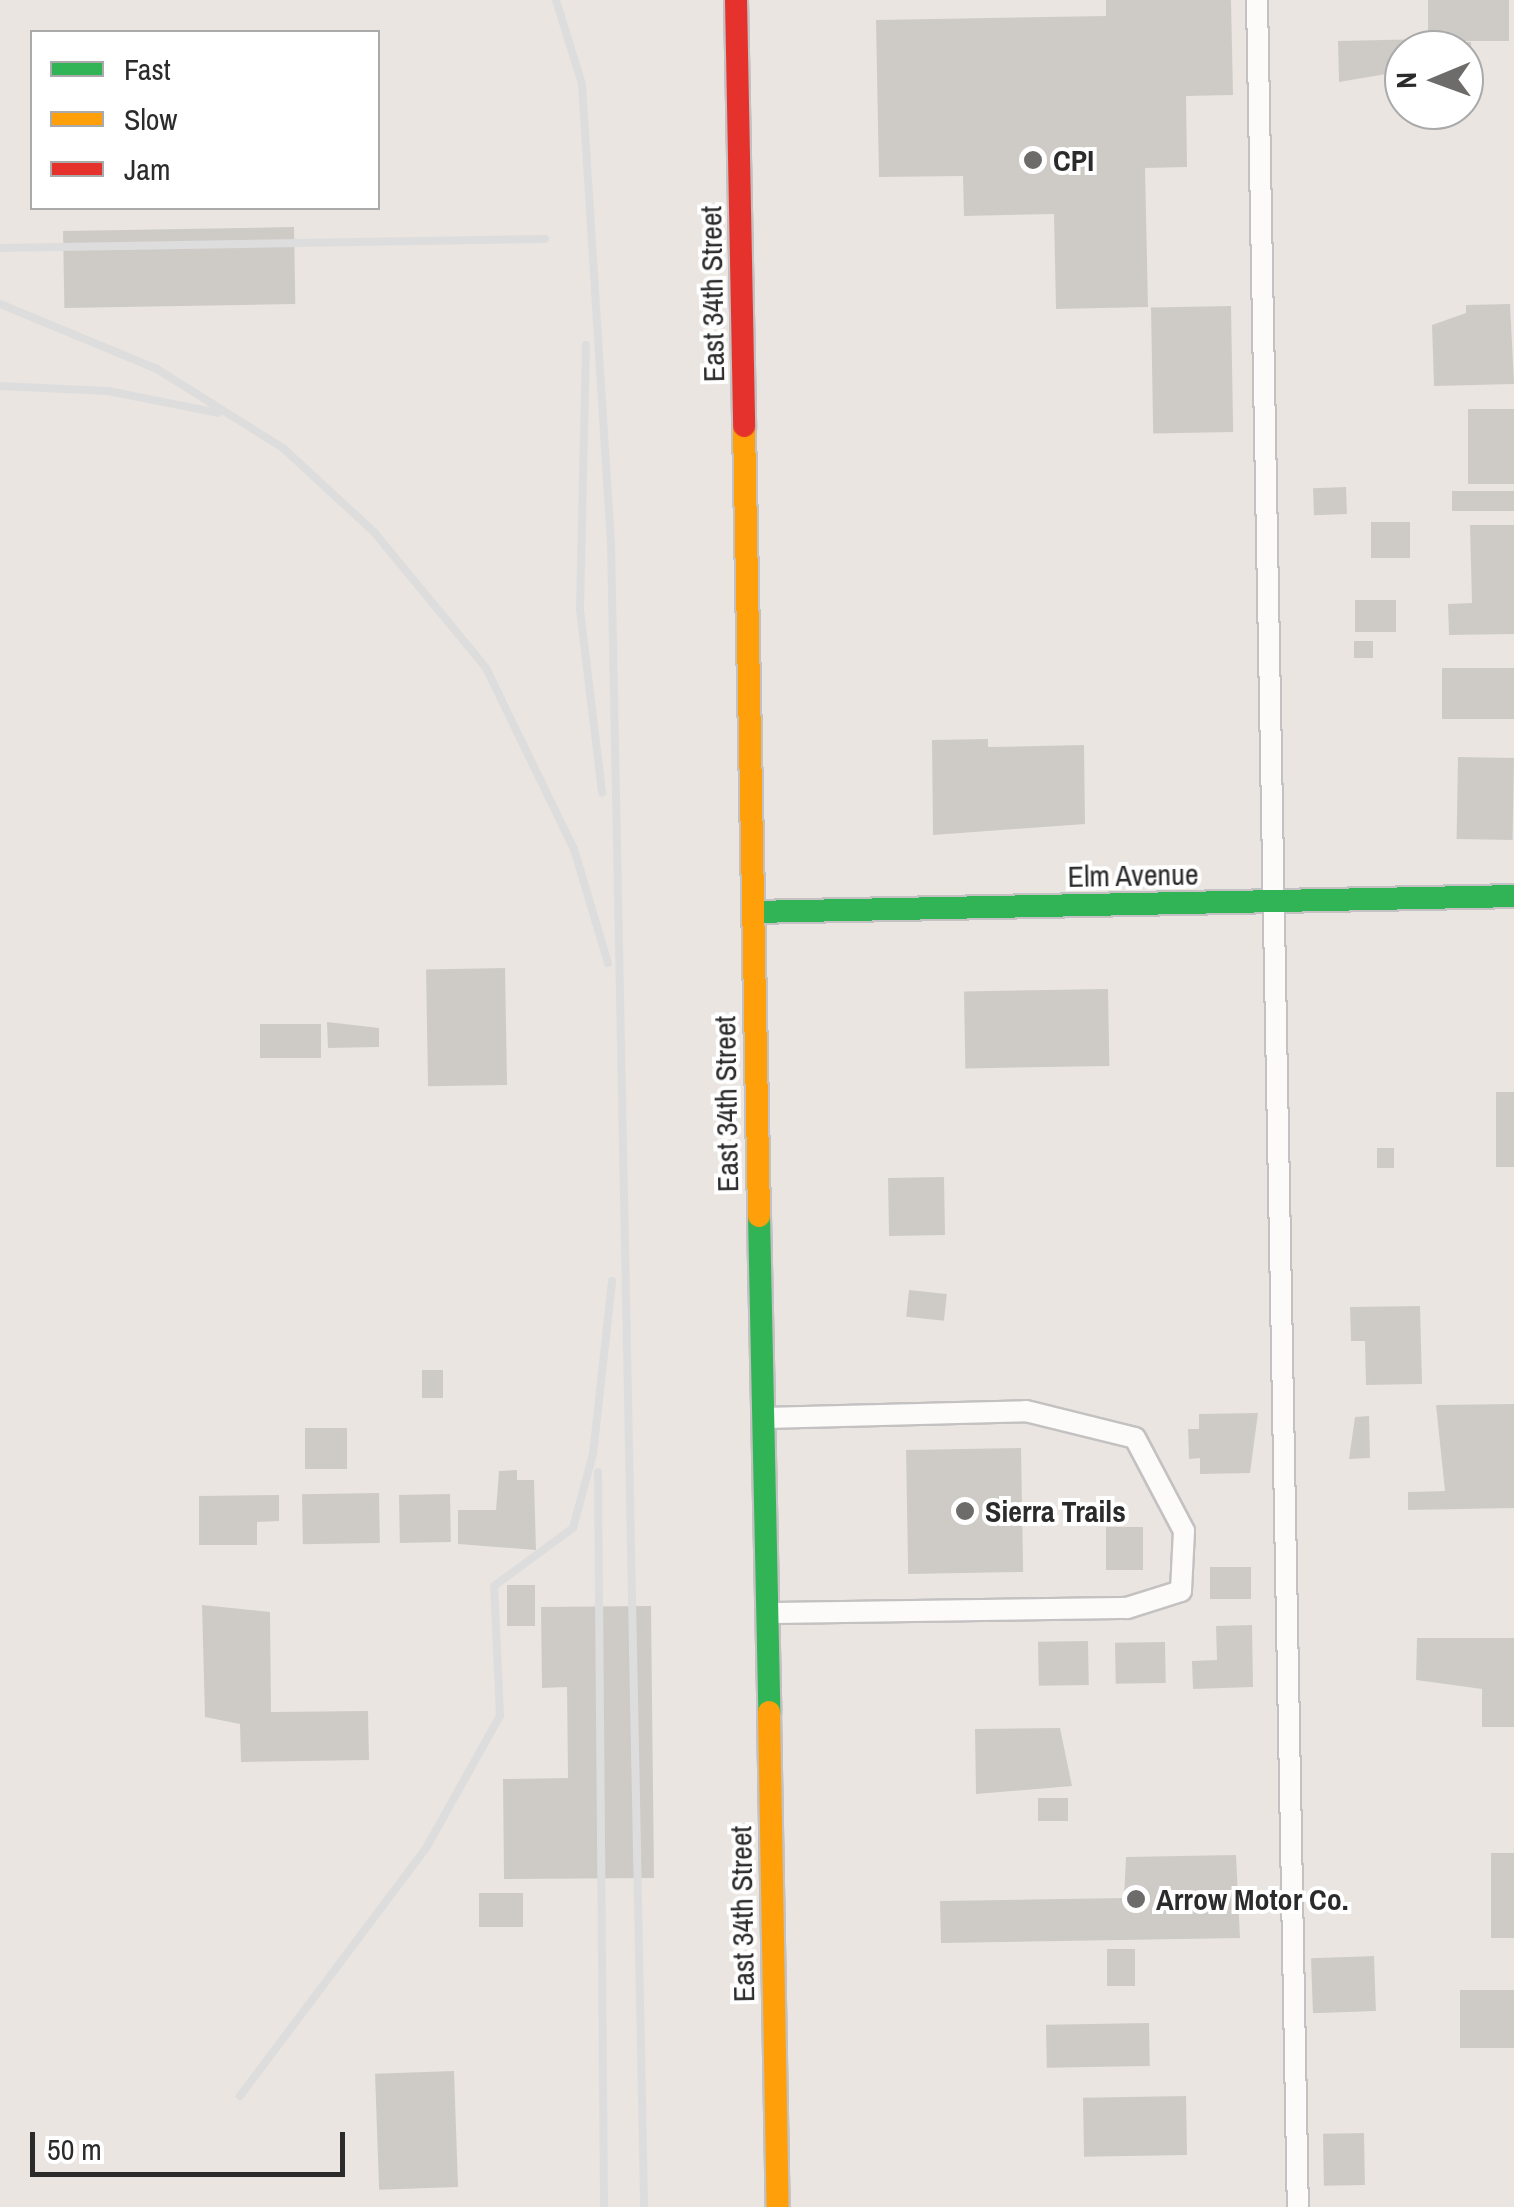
<!DOCTYPE html>
<html>
<head>
<meta charset="utf-8">
<style>
	body { margin:0 }
	#map { position:relative; width:1514px; height:2207px; overflow:hidden; background:#eae5e0; font-family:"Archivo Narrow",sans-serif }
	div>[style] { position:absolute }
	[style*='--x'] { left:calc(var(--x)*1px); top:calc(var(--y)*1px); width:calc(var(--w)*1px); rotate:calc(var(--a)*1deg) }
	.building>* { inset:0; background:#cecbc7; transform-origin:0 0 }
	.roads { filter:drop-shadow(2px 0 #c3c1c1) drop-shadow(-2px 0 #c3c1c1) drop-shadow(0 2px #c3c1c1) drop-shadow(0 -2px #c3c1c1) }
	.lane>* { height:20px; margin:-10px; padding:0 10px; transform-origin:10px; border-radius:10px; background:#fcfbfa }
	.fast>* { height:22px; margin:-11px; padding:0 11px; transform-origin:11px; border-radius:11px; background:#30b455 }
	.slow>* { height:22px; margin:-11px; padding:0 11px; transform-origin:11px; border-radius:11px; background:#ff9f0a }
	.jam>* { height:22px; margin:-11px; padding:0 11px; transform-origin:11px; border-radius:11px; background:#e5322d }
	.rail>* { height:8px; margin:-4px; padding:0 4px; transform-origin:4px; border-radius:4px; background:#deddde }
	.dots>* { width:28px; height:28px; translate:-50% -50%; box-sizing:border-box; border:5px solid #fff; border-radius:50% }
	span { translate:-50% -50%; white-space:nowrap; text-align:center; line-height:1.15; -webkit-text-stroke:8px #fff; paint-order:stroke }
	.poi-label { font-size:30px; color:#2b2b2b; font-weight:700 }
	.left { translate:0 -50%; text-align:left }
	.street-label { font-size:30px; color:#2b2b2b }
	.legend { position:absolute; left:30px; top:30px; width:350px; height:180px; box-sizing:border-box; background:#fff; border:2px solid #aaa; margin:0; padding:12px 18px; list-style:none; font-size:30px; color:#2b2b2b }
	.legend li { display:flex; align-items:center; gap:20px; height:50px }
	.legend b { width:50px; border:2px solid #aaa }
	.north { position:absolute; left:1384px; top:30px; width:100px; height:100px; box-sizing:border-box; background:#fff; border:2px solid #aaa; border-radius:50%; rotate:269deg; font-size:28px; font-weight:700; line-height:40px; text-align:center; color:#2b2b2b }
	.north::after { content:''; display:block; margin:auto; width:35px; height:45px; background:#6e6c6a; clip-path:polygon(50% 0,100% 100%,50% 72%,0 100%) }
	.scale { position:absolute; left:30px; top:2132px; width:315px; height:45px; box-sizing:border-box; border:5px solid #2b2b2b; border-top:0; padding-left:12px; font-size:30px; line-height:35px; white-space:nowrap; color:#2b2b2b; -webkit-text-stroke:8px #fff; paint-order:stroke }
</style>
</head>
<body>
<div id="map">
	<div class="building">
		<i style="clip-path:polygon(1106px 0,1231px 0,1233px 95px,1186px 96px,1187px 167px,1145px 168px,1148px 307px,1056px 309px,1054px 214px,964px 216px,963px 176px,879px 177px,876px 20px,1106px 16px)"></i>
		<i style="left:1428px;top:0;width:81px;height:41px"></i>
		<i style="clip-path:polygon(1428px 39px,1428px 50px,1404px 50px,1404px 71px,1339px 82px,1338px 41px)"></i>
		<i style="clip-path:polygon(1430px 42px,1471px 42px,1472px 78px,1464px 78px,1464px 50px,1431px 50px)"></i>
		<i style="left:294px;top:227px;width:77px;height:231px;rotate:89deg"></i>
		<i style="clip-path:polygon(1510px 304px,1514px 384px,1434px 386px,1432px 325px,1466px 313px,1466px 305px)"></i>
		<i style="left:1231px;top:306px;width:126px;height:80px;rotate:89deg"></i>
		<i style="left:1468px;top:409px;width:46px;height:75px"></i>
		<i style="left:1346px;top:487px;width:27px;height:33px;rotate:88deg"></i>
		<i style="left:1514px;top:491px;width:20px;height:62px;rotate:90deg"></i>
		<i style="left:1410px;top:522px;width:36px;height:39px;rotate:90deg"></i>
		<i style="clip-path:polygon(1470px 525px,1514px 525px,1514px 634px,1449px 635px,1448px 604px,1472px 603px)"></i>
		<i style="left:1355px;top:600px;width:41px;height:32px"></i>
		<i style="left:1354px;top:641px;width:19px;height:17px"></i>
		<i style="left:1514px;top:668px;width:51px;height:72px;rotate:90deg"></i>
		<i style="clip-path:polygon(988px 739px,988px 747px,1084px 745px,1085px 824px,933px 835px,932px 740px)"></i>
		<i style="left:1458px;top:757px;width:56px;height:82px;rotate:1deg"></i>
		<i style="left:505px;top:968px;width:117px;height:79px;rotate:89deg"></i>
		<i style="left:1108px;top:989px;width:77px;height:144px;rotate:89deg"></i>
		<i style="clip-path:polygon(327px 1022px,379px 1028px,379px 1047px,328px 1048px)"></i>
		<i style="left:321px;top:1024px;width:34px;height:61px;rotate:90deg"></i>
		<i style="left:1496px;top:1092px;width:18px;height:75px"></i>
		<i style="left:1377px;top:1148px;width:17px;height:20px"></i>
		<i style="left:944px;top:1177px;width:58px;height:56px;rotate:89deg"></i>
		<i style="left:909px;top:1290px;width:38px;height:27px;rotate:6deg"></i>
		<i style="clip-path:polygon(1420px 1306px,1422px 1384px,1366px 1385px,1365px 1341px,1351px 1341px,1350px 1307px)"></i>
		<i style="left:422px;top:1370px;width:21px;height:28px"></i>
		<i style="clip-path:polygon(1514px 1404px,1514px 1508px,1408px 1510px,1408px 1492px,1445px 1491px,1436px 1405px)"></i>
		<i style="clip-path:polygon(1258px 1413px,1250px 1473px,1200px 1474px,1200px 1458px,1189px 1459px,1188px 1429px,1199px 1429px,1199px 1414px)"></i>
		<i style="clip-path:polygon(1369px 1416px,1370px 1458px,1349px 1459px,1355px 1417px)"></i>
		<i style="left:305px;top:1428px;width:42px;height:41px"></i>
		<i style="left:1021px;top:1448px;width:124px;height:115px;rotate:89deg"></i>
		<i style="clip-path:polygon(517px 1470px,517px 1480px,534px 1480px,536px 1550px,458px 1544px,458px 1510px,496px 1510px,499px 1471px)"></i>
		<i style="left:379px;top:1493px;width:50px;height:77px;rotate:89deg"></i>
		<i style="left:450px;top:1494px;width:48px;height:51px;rotate:89deg"></i>
		<i style="clip-path:polygon(279px 1495px,279px 1521px,257px 1522px,257px 1545px,199px 1545px,199px 1496px)"></i>
		<i style="left:1143px;top:1527px;width:43px;height:37px;rotate:90deg"></i>
		<i style="left:1251px;top:1567px;width:32px;height:41px;rotate:90deg"></i>
		<i style="left:507px;top:1585px;width:28px;height:41px"></i>
		<i style="clip-path:polygon(202px 1605px,270px 1612px,271px 1712px,368px 1711px,369px 1760px,241px 1762px,240px 1724px,205px 1717px)"></i>
		<i style="clip-path:polygon(651px 1606px,654px 1878px,504px 1879px,503px 1779px,568px 1778px,567px 1687px,542px 1688px,541px 1607px)"></i>
		<i style="clip-path:polygon(1252px 1625px,1253px 1687px,1193px 1689px,1192px 1661px,1217px 1660px,1216px 1626px)"></i>
		<i style="clip-path:polygon(1417px 1638px,1514px 1638px,1514px 1727px,1482px 1727px,1482px 1689px,1416px 1680px)"></i>
		<i style="left:1088px;top:1641px;width:44px;height:50px;rotate:89deg"></i>
		<i style="left:1165px;top:1642px;width:41px;height:50px;rotate:89deg"></i>
		<i style="clip-path:polygon(1060px 1728px,1072px 1786px,976px 1794px,975px 1729px)"></i>
		<i style="left:1068px;top:1798px;width:23px;height:30px;rotate:90deg"></i>
		<i style="left:1514px;top:1853px;width:85px;height:23px;rotate:90deg"></i>
		<i style="clip-path:polygon(1236px 1855px,1240px 1938px,941px 1943px,940px 1901px,1124px 1898px,1126px 1857px)"></i>
		<i style="left:523px;top:1893px;width:34px;height:44px;rotate:90deg"></i>
		<i style="left:1107px;top:1949px;width:28px;height:37px"></i>
		<i style="left:1374px;top:1956px;width:55px;height:63px;rotate:88deg"></i>
		<i style="left:1514px;top:1990px;width:58px;height:54px;rotate:90deg"></i>
		<i style="left:1149px;top:2023px;width:43px;height:103px;rotate:89deg"></i>
		<i style="left:454px;top:2071px;width:116px;height:79px;rotate:88deg"></i>
		<i style="left:1186px;top:2096px;width:59px;height:103px;rotate:89deg"></i>
		<i style="left:1364px;top:2133px;width:52px;height:41px;rotate:89deg"></i>
	</div>
	<div class="roads">
		<div class="lane">
			<i style="--x:1257;--y:0;--w:2207;--a:88.94"></i>
			<i style="--x:765;--y:1418;--w:261;--a:-1.5"></i>
			<i style="--x:1026;--y:1411;--w:112;--a:13.9"></i>
			<i style="--x:1135;--y:1438;--w:105;--a:62.2"></i>
			<i style="--x:1184;--y:1531;--w:60;--a:92.9"></i>
			<i style="--x:1181;--y:1591;--w:57;--a:162.5"></i>
			<i style="--x:1127;--y:1608;--w:360;--a:179.2"></i>
		</div>
		<div class="fast">
			<i style="--x:753;--y:912;--w:761;--a:-1.2"></i>
			<i style="--x:759;--y:1216;--w:496;--a:88.8"></i>
		</div>
		<div class="slow">
			<i style="--x:744;--y:426;--w:790;--a:88.91"></i>
			<i style="--x:769;--y:1712;--w:495;--a:89"></i>
		</div>
		<div class="jam">
			<i style="--x:736;--y:0;--w:426;--a:88.9"></i>
		</div>
	</div>
	<div class="rail">
		<i style="--x:556;--y:0;--w:88;--a:72.8"></i>
		<i style="--x:582;--y:84;--w:460;--a:86.4"></i>
		<i style="--x:611;--y:543;--w:1664;--a:88.86"></i>
		<i style="--x:0;--y:248;--w:545;--a:-0.95"></i>
		<i style="--x:0;--y:304;--w:170;--a:22.5"></i>
		<i style="--x:157;--y:369;--w:149;--a:32.1"></i>
		<i style="--x:283;--y:448;--w:124;--a:42.7"></i>
		<i style="--x:374;--y:532;--w:176;--a:50.5"></i>
		<i style="--x:486;--y:668;--w:201;--a:64.1"></i>
		<i style="--x:574;--y:849;--w:119;--a:73.4"></i>
		<i style="--x:586;--y:345;--w:265;--a:91.3"></i>
		<i style="--x:580;--y:610;--w:184;--a:83.1"></i>
		<i style="--x:0;--y:386;--w:108;--a:2.7"></i>
		<i style="--x:108;--y:391;--w:112;--a:11.3"></i>
		<i style="--x:598;--y:1472;--w:735;--a:89.53"></i>
		<i style="--x:240;--y:2096;--w:308;--a:-53.1"></i>
		<i style="--x:425;--y:1850;--w:154;--a:-60.8"></i>
		<i style="--x:500;--y:1716;--w:130;--a:-92.6"></i>
		<i style="--x:494;--y:1586;--w:98;--a:-36.3"></i>
		<i style="--x:573;--y:1528;--w:77;--a:-74.9"></i>
		<i style="--x:593;--y:1454;--w:174;--a:-83.7"></i>
	</div>
	<div class="dots">
		<i style="left:1033px;top:160px;background:#6e6c6a"></i>
		<i style="left:965px;top:1511px;background:#6e6c6a"></i>
		<i style="left:1136px;top:1899px;background:#6e6c6a"></i>
	</div>
	<div class="poi-label">
		<span class="left" style="left:1053px;top:160px">CPI</span>
		<span class="left" style="left:985px;top:1511px">Sierra Trails</span>
		<span class="left" style="left:1156px;top:1899px">Arrow Motor Co.</span>
	</div>
	<div class="street-label">
		<span style="left:712px;top:294px;rotate:-91deg">East 34th Street</span>
		<span style="left:1133px;top:875px;rotate:-1deg">Elm Avenue</span>
		<span style="left:726px;top:1104px;rotate:-91deg">East 34th Street</span>
		<span style="left:742px;top:1914px;rotate:-91deg">East 34th Street</span>
	</div>
	<ul class="legend">
	<li><b style="height:12px;background:#30b455"></b>Fast</li>
	<li><b style="height:12px;background:#ff9f0a"></b>Slow</li>
	<li><b style="height:12px;background:#e5322d"></b>Jam</li>
	</ul>
	<div class="north">N</div>
	<div class="scale">50 m</div>
</div>
</body>
</html>
